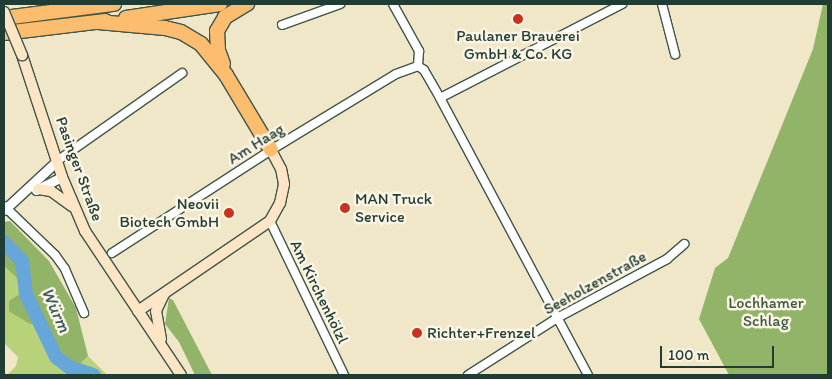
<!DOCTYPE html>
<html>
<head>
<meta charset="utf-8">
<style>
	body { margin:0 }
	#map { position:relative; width:832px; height:379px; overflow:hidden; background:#f0e6c8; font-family:Itim,sans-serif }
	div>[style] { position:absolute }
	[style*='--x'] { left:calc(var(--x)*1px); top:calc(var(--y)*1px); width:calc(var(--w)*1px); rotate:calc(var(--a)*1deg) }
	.green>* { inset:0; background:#b7d278 }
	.forest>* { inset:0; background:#91b468 }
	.river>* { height:14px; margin:-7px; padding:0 7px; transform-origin:7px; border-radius:7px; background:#67a6d9 }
	.roads { filter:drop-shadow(1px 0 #3e564a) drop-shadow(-1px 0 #3e564a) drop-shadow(0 1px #3e564a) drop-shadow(0 -1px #3e564a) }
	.minor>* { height:8px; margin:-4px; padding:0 4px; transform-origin:4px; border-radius:4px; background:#fff }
	.tertiary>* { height:9px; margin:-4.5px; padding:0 4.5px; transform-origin:4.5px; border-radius:4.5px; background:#fff }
	.secondary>* { height:10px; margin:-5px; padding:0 5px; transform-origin:5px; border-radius:5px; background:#fee5c5 }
	.motorway>* { height:14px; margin:-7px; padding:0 7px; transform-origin:7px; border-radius:7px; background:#fcbd6e }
	.bridges { filter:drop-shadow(1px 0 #3e564a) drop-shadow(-1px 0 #3e564a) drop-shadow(0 1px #3e564a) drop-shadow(0 -1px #3e564a) }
	.secondary-bridge>* { height:10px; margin:-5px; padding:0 5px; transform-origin:5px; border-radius:5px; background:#fee5c5 }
	.dots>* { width:14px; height:14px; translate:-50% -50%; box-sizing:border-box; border:2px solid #fcf5e5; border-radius:50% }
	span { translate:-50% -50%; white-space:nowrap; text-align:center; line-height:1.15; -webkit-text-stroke:5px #fcf5e5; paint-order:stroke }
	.poi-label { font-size:16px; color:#1f3d34 }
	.left { translate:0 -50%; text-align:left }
	.right { translate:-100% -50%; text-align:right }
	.street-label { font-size:16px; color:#1f3d34 }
	.park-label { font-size:16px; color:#3d5b42 }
	.water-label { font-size:18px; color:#355c66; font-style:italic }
	.frame { position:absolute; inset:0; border:5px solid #1f3d34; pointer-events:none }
	.scale { position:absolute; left:660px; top:346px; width:114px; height:22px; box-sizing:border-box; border:2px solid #1f3d34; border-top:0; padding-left:6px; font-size:15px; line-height:18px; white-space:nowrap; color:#1f3d34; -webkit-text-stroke:4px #fcf5e5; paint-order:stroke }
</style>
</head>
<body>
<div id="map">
	<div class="green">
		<i style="clip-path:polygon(4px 266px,22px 283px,23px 292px,79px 365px,88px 356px,107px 375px,7px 375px,16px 366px,18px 357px,4px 343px)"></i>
	</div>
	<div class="forest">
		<i style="clip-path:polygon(823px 4px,828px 4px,828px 375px,729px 375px,699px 319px,715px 268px,728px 258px,813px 49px)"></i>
		<i style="clip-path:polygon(10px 221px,49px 261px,76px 308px,88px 356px,79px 365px,69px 364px,44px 323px,30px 324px,9px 311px,9px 301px,23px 292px,22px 283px,4px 266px,4px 222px)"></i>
		<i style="clip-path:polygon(169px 298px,173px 300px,212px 375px,195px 375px,179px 342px,165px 324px)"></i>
	</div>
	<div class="river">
		<i style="--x:4;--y:242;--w:26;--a:47"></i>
		<i style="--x:22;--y:261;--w:33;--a:83"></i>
		<i style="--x:26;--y:294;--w:70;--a:64.5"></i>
		<i style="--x:56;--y:357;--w:16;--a:38"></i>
		<i style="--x:69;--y:367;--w:26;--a:18"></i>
	</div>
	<div class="roads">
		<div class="minor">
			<i style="--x:393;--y:4;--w:54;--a:61"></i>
			<i style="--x:419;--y:51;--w:15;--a:94"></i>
			<i style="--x:662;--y:4;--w:52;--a:75.4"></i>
			<i style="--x:282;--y:25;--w:62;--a:-19.9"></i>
			<i style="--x:418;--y:66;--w:7;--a:34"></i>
			<i style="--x:424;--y:70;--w:32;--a:60"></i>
			<i style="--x:440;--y:98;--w:314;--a:61.9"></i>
			<i style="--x:440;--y:98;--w:205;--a:-27.3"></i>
			<i style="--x:57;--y:161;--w:153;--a:-35.1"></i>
			<i style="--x:4;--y:206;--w:71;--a:43.9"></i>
			<i style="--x:55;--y:255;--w:17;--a:54"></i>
			<i style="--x:65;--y:269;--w:48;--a:66.6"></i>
			<i style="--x:270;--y:221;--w:171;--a:64.3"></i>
			<i style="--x:112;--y:253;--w:189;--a:-32.9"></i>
			<i style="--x:271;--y:150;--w:146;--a:-31.3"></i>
			<i style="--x:396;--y:74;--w:23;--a:-20"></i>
			<i style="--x:468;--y:375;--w:108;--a:-32.5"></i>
			<i style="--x:559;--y:317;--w:123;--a:-28.2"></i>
			<i style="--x:667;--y:259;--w:23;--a:-41"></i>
		</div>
		<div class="tertiary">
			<i style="--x:36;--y:190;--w:29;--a:-27"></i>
			<i style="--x:4;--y:210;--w:72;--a:-42.8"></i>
		</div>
		<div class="secondary">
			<i style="--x:22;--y:55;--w:128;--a:71.8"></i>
			<i style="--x:62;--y:177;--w:59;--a:66.9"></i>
			<i style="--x:85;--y:231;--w:173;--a:56.3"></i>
			<i style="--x:38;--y:189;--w:13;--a:9"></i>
			<i style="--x:51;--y:191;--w:26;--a:36"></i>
			<i style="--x:138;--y:311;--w:160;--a:-34.3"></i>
			<i style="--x:270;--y:221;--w:21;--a:-61"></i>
			<i style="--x:280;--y:203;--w:19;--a:-78"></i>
			<i style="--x:284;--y:184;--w:15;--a:-101"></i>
			<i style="--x:281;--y:169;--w:21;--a:-118"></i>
			<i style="--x:161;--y:339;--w:28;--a:-100"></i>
			<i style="--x:156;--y:311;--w:19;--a:-65"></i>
		</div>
		<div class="motorway">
			<i style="--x:4;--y:18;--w:111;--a:-7.3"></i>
			<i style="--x:126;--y:18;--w:95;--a:-8.5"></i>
			<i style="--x:98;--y:22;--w:67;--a:5.1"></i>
			<i style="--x:165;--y:28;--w:16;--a:14"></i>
			<i style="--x:181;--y:32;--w:23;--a:31"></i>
			<i style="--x:201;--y:44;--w:40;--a:51"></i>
			<i style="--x:226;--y:75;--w:87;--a:59"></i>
			<i style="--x:4;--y:33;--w:102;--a:-6.8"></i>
			<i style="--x:223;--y:64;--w:15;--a:-110"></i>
			<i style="--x:218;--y:50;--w:19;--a:-93"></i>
			<i style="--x:217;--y:31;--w:16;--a:-60"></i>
			<i style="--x:225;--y:17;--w:26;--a:-31"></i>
		</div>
	</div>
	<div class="bridges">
		<div class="secondary-bridge">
			<i style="--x:4;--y:12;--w:47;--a:67.3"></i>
		</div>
	</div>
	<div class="dots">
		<i style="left:518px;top:19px;background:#c8321e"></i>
		<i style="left:345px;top:208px;background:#c8321e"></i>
		<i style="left:229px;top:213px;background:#c8321e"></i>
		<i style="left:417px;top:333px;background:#c8321e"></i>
	</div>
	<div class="poi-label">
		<span style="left:518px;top:45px">Paulaner Brauerei<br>GmbH &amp; Co. KG</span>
		<span class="left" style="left:355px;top:208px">MAN Truck<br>Service</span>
		<span class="right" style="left:219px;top:213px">Neovii<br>Biotech GmbH</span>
		<span class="left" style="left:427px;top:333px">Richter+Frenzel</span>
	</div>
	<div class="street-label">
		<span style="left:256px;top:144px;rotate:-32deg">Am Haag</span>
		<span style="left:79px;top:169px;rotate:70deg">Pasinger Straße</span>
		<span style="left:595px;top:283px;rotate:-29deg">Seeholzenstraße</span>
		<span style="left:319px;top:292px;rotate:64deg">Am Kirchenhölzl</span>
	</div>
	<div class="park-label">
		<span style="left:766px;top:312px">Lochhamer<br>Schlag</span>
	</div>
	<div class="water-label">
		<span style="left:56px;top:310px;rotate:66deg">Würm</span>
	</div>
	<div class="frame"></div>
	<div class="scale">100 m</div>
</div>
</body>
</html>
